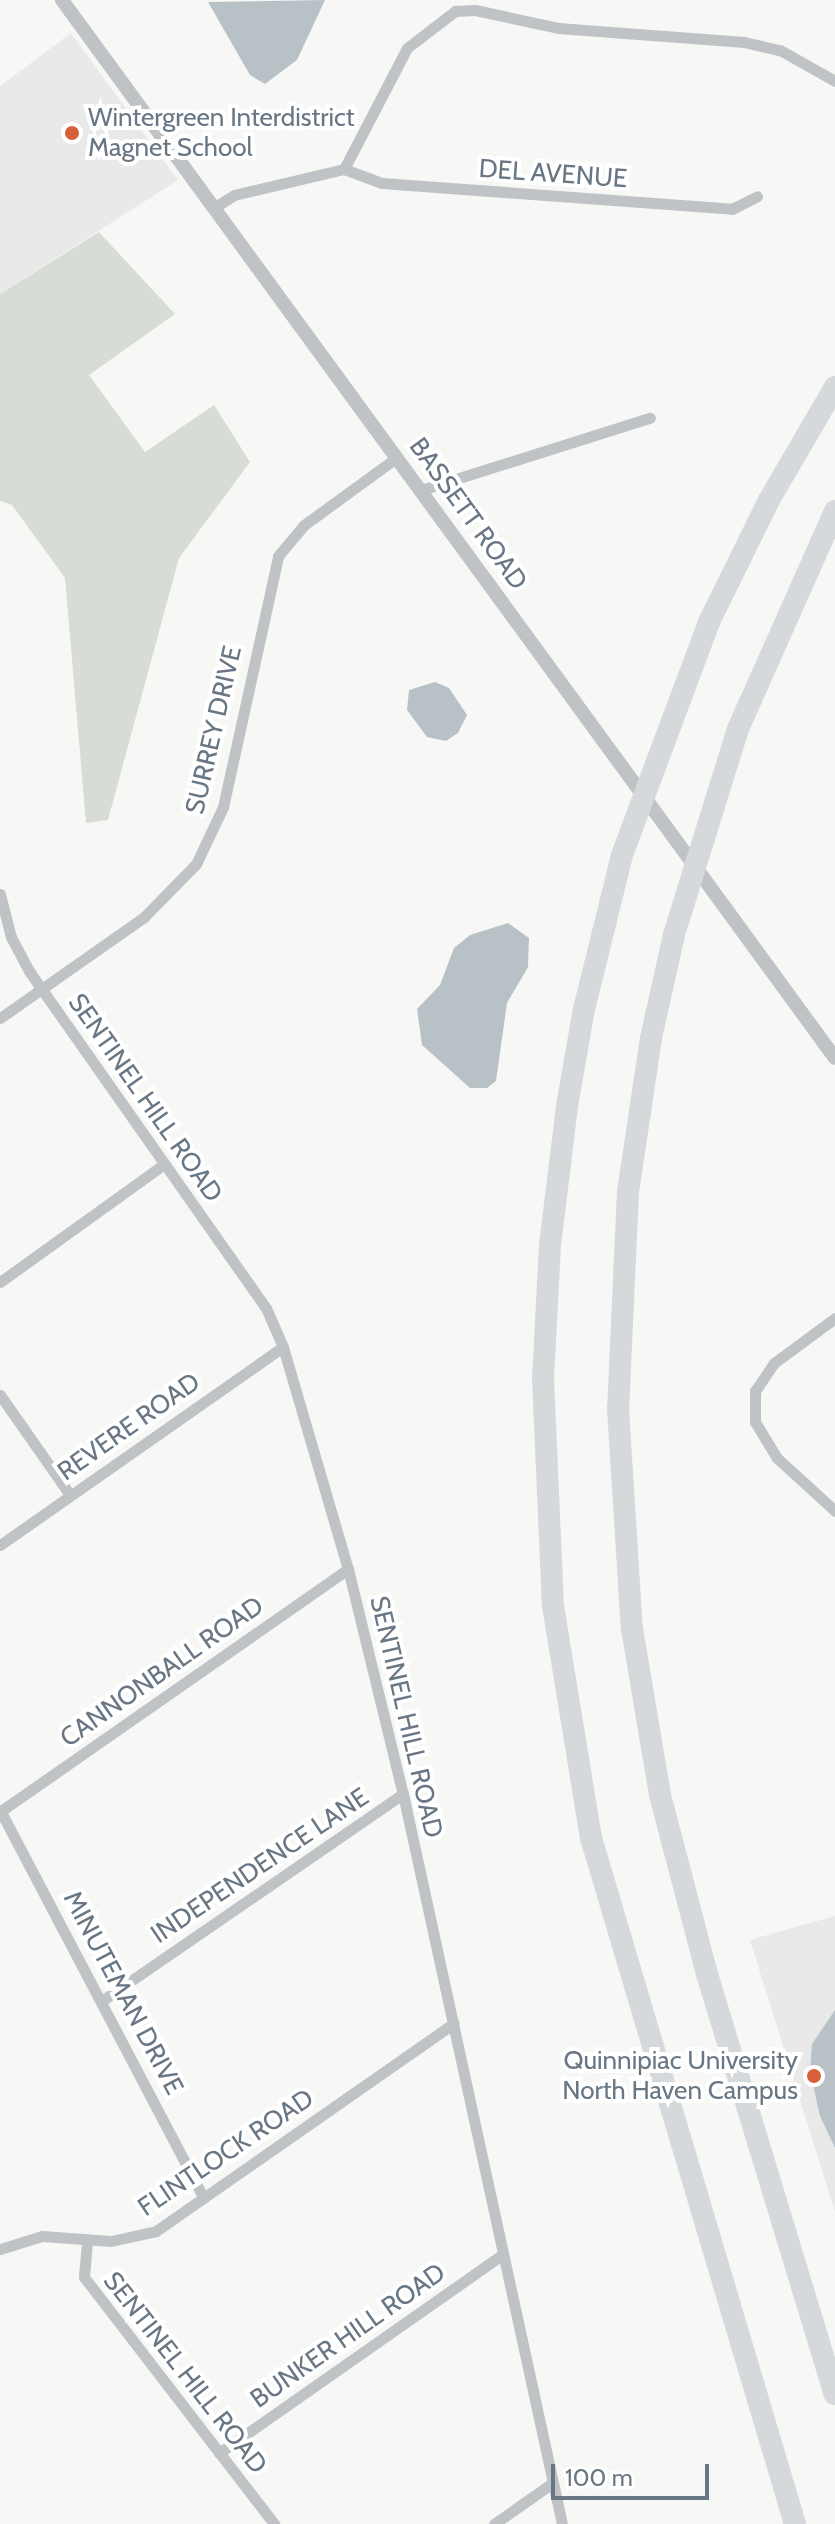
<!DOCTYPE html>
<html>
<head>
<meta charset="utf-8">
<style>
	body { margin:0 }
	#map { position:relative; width:835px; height:2524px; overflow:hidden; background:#f7f8f5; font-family:Cabin,sans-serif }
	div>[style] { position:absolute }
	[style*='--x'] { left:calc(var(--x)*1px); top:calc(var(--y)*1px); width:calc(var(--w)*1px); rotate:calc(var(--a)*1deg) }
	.built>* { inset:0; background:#e8e9e8 }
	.green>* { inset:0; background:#d7dcd5 }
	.water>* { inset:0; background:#b8c2c6 }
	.minor>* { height:11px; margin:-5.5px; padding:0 5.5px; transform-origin:5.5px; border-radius:5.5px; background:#bfc3c6 }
	.tertiary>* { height:14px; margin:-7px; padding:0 7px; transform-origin:7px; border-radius:7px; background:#bfc3c6 }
	.motorway>* { height:22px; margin:-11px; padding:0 11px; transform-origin:11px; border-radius:11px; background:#d5d9dc }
	.dots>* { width:22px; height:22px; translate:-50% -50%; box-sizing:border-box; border:4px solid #fff; border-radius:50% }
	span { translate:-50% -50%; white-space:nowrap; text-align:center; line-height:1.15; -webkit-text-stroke:8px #fff; paint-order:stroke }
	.poi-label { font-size:26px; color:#697784 }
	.left { translate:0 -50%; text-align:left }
	.right { translate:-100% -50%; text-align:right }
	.street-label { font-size:26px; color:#697784 }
	.scale { position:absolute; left:551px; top:2464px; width:158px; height:36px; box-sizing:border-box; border:4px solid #697784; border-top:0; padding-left:10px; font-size:24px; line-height:28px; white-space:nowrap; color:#697784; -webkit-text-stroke:6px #fff; paint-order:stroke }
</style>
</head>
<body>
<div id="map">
	<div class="built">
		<i style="clip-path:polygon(71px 33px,178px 180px,0 294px,0 86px)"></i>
		<i style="clip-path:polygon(835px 1916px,835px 2212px,750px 1940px)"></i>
	</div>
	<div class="green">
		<i style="clip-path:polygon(99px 232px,175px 314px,89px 375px,145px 452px,214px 405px,250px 462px,179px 558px,108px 820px,86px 823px,65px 578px,12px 505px,0 501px,0 294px)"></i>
	</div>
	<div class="water">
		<i style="clip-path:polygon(325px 0,297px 60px,265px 84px,250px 75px,208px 2px)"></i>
		<i style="clip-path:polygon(435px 682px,449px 688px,467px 715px,458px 733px,446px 741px,427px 737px,407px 710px,409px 690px)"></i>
		<i style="clip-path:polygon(508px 923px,529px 938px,528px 967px,507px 1003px,496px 1081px,487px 1088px,470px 1088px,422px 1045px,417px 1009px,440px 985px,454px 948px,470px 935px)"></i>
		<i style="clip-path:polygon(835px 2010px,835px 2148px,820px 2116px,810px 2071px,812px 2044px)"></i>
	</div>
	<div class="minor">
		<i style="--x:344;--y:169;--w:40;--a:20.2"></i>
		<i style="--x:382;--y:183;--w:351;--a:4.2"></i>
		<i style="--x:732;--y:209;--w:28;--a:-27"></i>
		<i style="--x:215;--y:207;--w:22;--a:-32"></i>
		<i style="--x:234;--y:195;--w:113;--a:-13.3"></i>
		<i style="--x:344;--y:169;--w:136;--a:-62.5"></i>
		<i style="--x:407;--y:48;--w:61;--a:-37.6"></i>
		<i style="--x:455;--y:11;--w:20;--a:-3"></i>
		<i style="--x:475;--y:10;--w:85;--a:12.2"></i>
		<i style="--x:558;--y:28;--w:187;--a:4.3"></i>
		<i style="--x:744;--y:42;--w:37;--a:13"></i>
		<i style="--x:780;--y:50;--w:63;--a:29.4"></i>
		<i style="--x:421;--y:490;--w:240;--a:-17.5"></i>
		<i style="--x:0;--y:894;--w:44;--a:75.7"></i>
		<i style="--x:11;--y:937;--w:38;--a:62"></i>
		<i style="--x:29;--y:971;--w:412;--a:54.9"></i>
		<i style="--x:266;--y:1308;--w:43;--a:66.4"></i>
		<i style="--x:283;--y:1347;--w:231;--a:73.7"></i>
		<i style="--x:348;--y:1569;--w:232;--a:76.3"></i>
		<i style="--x:403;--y:1794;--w:747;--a:77.71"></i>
		<i style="--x:0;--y:1018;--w:176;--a:-35"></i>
		<i style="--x:144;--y:917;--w:74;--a:-45.5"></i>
		<i style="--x:196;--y:864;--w:63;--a:-64.7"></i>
		<i style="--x:223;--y:807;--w:257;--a:-77.6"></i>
		<i style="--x:278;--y:556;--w:40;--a:-50"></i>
		<i style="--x:304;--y:525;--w:114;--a:-36.1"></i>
		<i style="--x:0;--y:1282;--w:202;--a:-35.7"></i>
		<i style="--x:835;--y:1318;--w:76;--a:143.6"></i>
		<i style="--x:774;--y:1363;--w:34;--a:124"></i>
		<i style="--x:755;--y:1391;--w:31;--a:90"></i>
		<i style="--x:755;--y:1422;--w:42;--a:58.6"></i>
		<i style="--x:777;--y:1458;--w:79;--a:42.4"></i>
		<i style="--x:0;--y:1395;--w:122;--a:55"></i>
		<i style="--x:0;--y:1545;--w:345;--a:-35"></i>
		<i style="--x:0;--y:1810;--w:438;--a:62.3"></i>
		<i style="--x:1;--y:1811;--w:423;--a:-34.9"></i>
		<i style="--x:103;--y:2000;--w:364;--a:-34.5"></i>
		<i style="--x:87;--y:2242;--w:35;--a:95"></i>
		<i style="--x:84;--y:2277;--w:312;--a:52.4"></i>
		<i style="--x:0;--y:2249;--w:44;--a:-17.2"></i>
		<i style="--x:42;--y:2236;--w:69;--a:4.1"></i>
		<i style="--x:111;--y:2241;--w:46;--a:-12.5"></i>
		<i style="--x:156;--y:2231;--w:363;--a:-34.9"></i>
		<i style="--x:219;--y:2453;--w:345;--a:-35"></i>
		<i style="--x:494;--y:2524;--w:70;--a:-35.1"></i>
	</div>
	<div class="tertiary">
		<i style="--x:62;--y:0;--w:1310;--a:53.85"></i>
	</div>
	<div class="motorway">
		<i style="--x:835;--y:511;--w:239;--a:114"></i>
		<i style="--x:738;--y:729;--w:216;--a:107.3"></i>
		<i style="--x:674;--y:935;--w:106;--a:102.6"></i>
		<i style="--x:651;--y:1038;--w:155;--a:98.5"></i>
		<i style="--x:628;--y:1191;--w:218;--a:92.6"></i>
		<i style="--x:618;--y:1409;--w:220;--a:86.4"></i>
		<i style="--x:632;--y:1629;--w:168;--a:80.4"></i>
		<i style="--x:660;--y:1795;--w:185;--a:75.3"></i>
		<i style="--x:707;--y:1974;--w:439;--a:73.1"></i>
		<i style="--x:795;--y:2524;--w:716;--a:-106.56"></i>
		<i style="--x:591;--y:1838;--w:234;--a:-99.3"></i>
		<i style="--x:553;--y:1607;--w:228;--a:-92.5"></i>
		<i style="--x:543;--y:1379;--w:134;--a:-87"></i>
		<i style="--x:550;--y:1245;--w:140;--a:-83"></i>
		<i style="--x:567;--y:1106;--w:98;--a:-80.1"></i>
		<i style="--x:584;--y:1009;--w:159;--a:-76.1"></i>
		<i style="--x:622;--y:855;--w:249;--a:-69.5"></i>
		<i style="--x:709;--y:622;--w:136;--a:-63.8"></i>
		<i style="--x:769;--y:500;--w:131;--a:-59.7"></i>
	</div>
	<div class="dots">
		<i style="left:72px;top:133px;background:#d66037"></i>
		<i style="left:814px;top:2076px;background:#d66037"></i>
	</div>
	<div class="poi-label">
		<span class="left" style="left:88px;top:133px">Wintergreen Interdistrict<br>Magnet School</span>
		<span class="right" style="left:798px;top:2076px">Quinnipiac University<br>North Haven Campus</span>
	</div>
	<div class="street-label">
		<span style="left:553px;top:174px;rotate:4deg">DEL AVENUE</span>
		<span style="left:468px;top:514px;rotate:54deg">BASSETT ROAD</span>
		<span style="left:214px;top:730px;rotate:-77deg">SURREY DRIVE</span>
		<span style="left:145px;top:1098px;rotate:55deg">SENTINEL HILL ROAD</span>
		<span style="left:129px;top:1427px;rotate:-35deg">REVERE ROAD</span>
		<span style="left:162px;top:1672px;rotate:-35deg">CANNONBALL ROAD</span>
		<span style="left:406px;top:1717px;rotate:77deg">SENTINEL HILL ROAD</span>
		<span style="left:260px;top:1866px;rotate:-34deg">INDEPENDENCE LANE</span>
		<span style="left:123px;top:1993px;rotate:62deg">MINUTEMAN DRIVE</span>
		<span style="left:226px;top:2153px;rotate:-34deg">FLINTLOCK ROAD</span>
		<span style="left:348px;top:2336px;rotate:-35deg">BUNKER HILL ROAD</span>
		<span style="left:185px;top:2373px;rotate:52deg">SENTINEL HILL ROAD</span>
	</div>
	<div class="scale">100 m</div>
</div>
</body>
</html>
